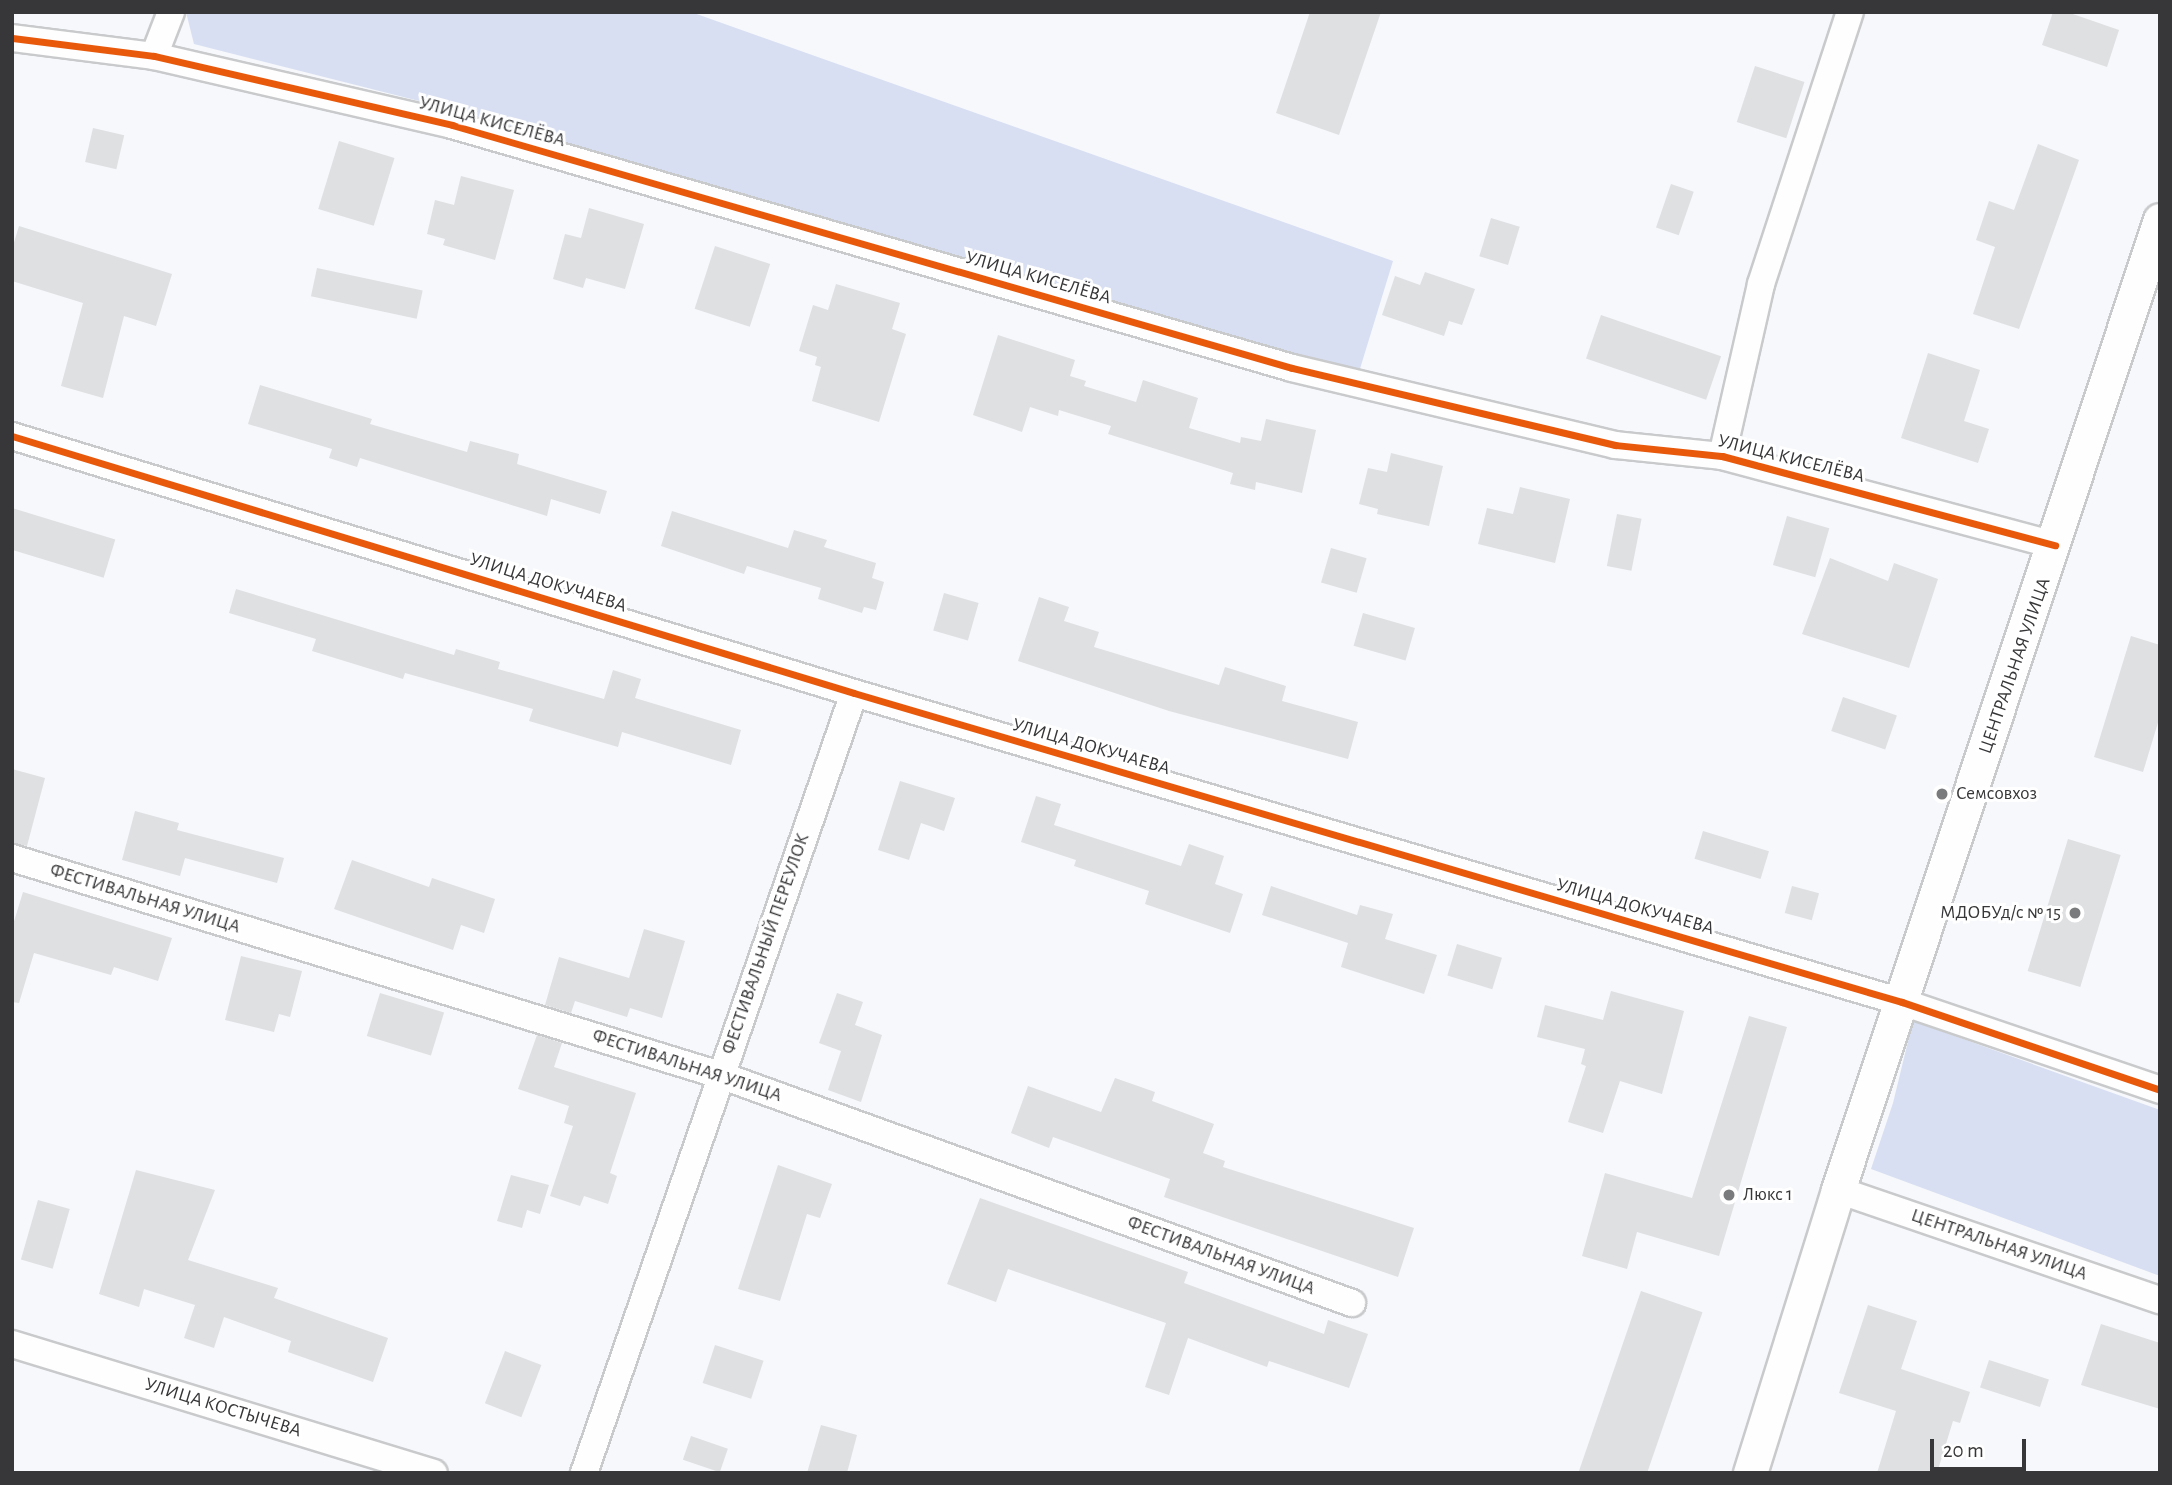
<!DOCTYPE html>
<html>
<head>
<meta charset="utf-8">
<style>
	body { margin:0 }
	#map { position:relative; width:2172px; height:1485px; overflow:hidden; background:#f6f8fb; font-family:"Alegreya Sans",sans-serif }
	div>[style] { position:absolute }
	[style*='--x'] { left:calc(var(--x)*1px); top:calc(var(--y)*1px); width:calc(var(--w)*1px); rotate:calc(var(--a)*1deg) }
	.green>* { inset:0; background:#d8dff2 }
	.building>* { inset:0; background:#dee0e2; transform-origin:0 0 }
	.roads { filter:drop-shadow(2px 0 #c9cacc) drop-shadow(-2px 0 #c9cacc) drop-shadow(0 2px #c9cacc) drop-shadow(0 -2px #c9cacc) }
	.minor>* { height:26px; margin:-13px; padding:0 13px; transform-origin:13px; border-radius:13px; background:#fefefe }
	.tertiary>* { height:33px; margin:-16.5px; padding:0 16.5px; transform-origin:16.5px; border-radius:16.5px; background:#fefefe }
	.cycleway>* { height:7px; margin:-3.5px; padding:0 3.5px; transform-origin:3.5px; border-radius:3.5px; background:#e8590c }
	.dots>* { width:19px; height:19px; translate:-50% -50%; box-sizing:border-box; border:4px solid #fff; border-radius:50% }
	span { translate:-50% -50%; white-space:nowrap; text-align:center; line-height:1.15; -webkit-text-stroke:6px #fff; paint-order:stroke }
	.street-label { font-size:19px; color:#373739 }
	.poi-label { font-size:19px; color:#373739 }
	.left { translate:0 -50%; text-align:left }
	.right { translate:-100% -50%; text-align:right }
	.frame { position:absolute; inset:0; border:14px solid #373739; pointer-events:none }
	.scale { position:absolute; left:1930px; top:1439px; width:96px; height:32px; box-sizing:border-box; border:4px solid #373739; border-top:0; padding-left:9px; font-size:21px; line-height:24px; white-space:nowrap; color:#373739; -webkit-text-stroke:5px #fff; paint-order:stroke }
</style>
</head>
<body>
<div id="map">
	<div class="green">
		<i style="clip-path:polygon(186px 12px,691px 12px,1393px 261px,1359px 372px,435px 105px,194px 44px)"></i>
		<i style="clip-path:polygon(1913px 1021px,2160px 1110px,2160px 1276px,1871px 1169px,1893px 1103px)"></i>
	</div>
	<div class="building">
		<i style="clip-path:polygon(1310px 12px,1381px 12px,1339px 135px,1276px 113px)"></i>
		<i style="clip-path:polygon(2053px 12px,2067px 12px,2119px 30px,2107px 67px,2042px 45px)"></i>
		<i style="left:1755px;top:66px;width:52px;height:59px;rotate:18deg"></i>
		<i style="left:93px;top:128px;width:32px;height:35px;rotate:13deg"></i>
		<i style="left:339px;top:141px;width:58px;height:71px;rotate:17deg"></i>
		<i style="clip-path:polygon(2038px 144px,2079px 160px,2019px 329px,1973px 314px,1995px 247px,1976px 240px,1989px 201px,2014px 210px)"></i>
		<i style="clip-path:polygon(461px 176px,514px 190px,495px 260px,443px 245px,445px 239px,427px 234px,435px 200px,454px 205px)"></i>
		<i style="left:1671px;top:184px;width:24px;height:46px;rotate:19deg"></i>
		<i style="clip-path:polygon(589px 208px,644px 224px,625px 289px,586px 278px,583px 288px,553px 279px,565px 234px,581px 238px)"></i>
		<i style="left:1491px;top:218px;width:30px;height:40px;rotate:17deg"></i>
		<i style="clip-path:polygon(19px 226px,172px 274px,156px 326px,124px 316px,103px 398px,61px 386px,83px 303px,12px 281px,12px 249px)"></i>
		<i style="left:715px;top:246px;width:58px;height:66px;rotate:18deg"></i>
		<i style="left:317px;top:268px;width:108px;height:29px;rotate:12deg"></i>
		<i style="clip-path:polygon(1425px 272px,1475px 289px,1462px 325px,1449px 321px,1444px 336px,1382px 315px,1395px 276px,1420px 285px)"></i>
		<i style="clip-path:polygon(836px 284px,900px 303px,892px 329px,906px 334px,879px 422px,812px 401px,821px 367px,815px 365px,817px 357px,799px 351px,813px 305px,828px 310px)"></i>
		<i style="left:1601px;top:315px;width:127px;height:46px;rotate:19deg"></i>
		<i style="clip-path:polygon(998px 335px,1075px 360px,1070px 376px,1086px 381px,1084px 386px,1136px 402px,1143px 380px,1198px 398px,1189px 428px,1240px 443px,1241px 437px,1261px 441px,1266px 419px,1316px 430px,1302px 493px,1256px 482px,1255px 490px,1230px 484px,1233px 473px,1108px 434px,1111px 426px,1059px 410px,1058px 416px,1030px 407px,1022px 432px,973px 415px)"></i>
		<i style="clip-path:polygon(1928px 353px,1980px 370px,1964px 421px,1989px 429px,1978px 463px,1901px 438px)"></i>
		<i style="clip-path:polygon(260px 385px,372px 419px,370px 424px,467px 452px,470px 441px,519px 454px,517px 464px,607px 491px,600px 514px,551px 499px,547px 516px,360px 458px,357px 467px,329px 458px,332px 449px,248px 424px)"></i>
		<i style="clip-path:polygon(1391px 453px,1443px 466px,1429px 526px,1377px 514px,1378px 509px,1359px 504px,1368px 468px,1387px 472px)"></i>
		<i style="clip-path:polygon(1520px 487px,1570px 499px,1555px 563px,1478px 544px,1487px 508px,1513px 514px)"></i>
		<i style="left:12px;top:508px;width:108px;height:40px;rotate:17deg"></i>
		<i style="clip-path:polygon(672px 511px,788px 548px,794px 530px,827px 540px,824px 547px,876px 563px,872px 578px,884px 582px,876px 610px,864px 607px,862px 613px,818px 599px,821px 588px,747px 566px,744px 574px,661px 546px)"></i>
		<i style="left:1617px;top:514px;width:25px;height:53px;rotate:11deg"></i>
		<i style="left:1787px;top:516px;width:44px;height:51px;rotate:16deg"></i>
		<i style="left:1331px;top:548px;width:37px;height:36px;rotate:16deg"></i>
		<i style="clip-path:polygon(1830px 558px,1888px 581px,1894px 563px,1938px 579px,1909px 668px,1802px 634px)"></i>
		<i style="clip-path:polygon(236px 589px,454px 655px,456px 649px,500px 662px,498px 669px,604px 699px,613px 670px,641px 679px,635px 698px,741px 730px,731px 765px,622px 732px,618px 747px,529px 721px,533px 709px,405px 673px,403px 679px,312px 651px,316px 639px,229px 613px)"></i>
		<i style="left:944px;top:593px;width:36px;height:39px;rotate:16deg"></i>
		<i style="clip-path:polygon(1039px 597px,1069px 607px,1064px 621px,1099px 632px,1094px 647px,1219px 685px,1225px 667px,1286px 686px,1282px 701px,1358px 722px,1348px 759px,1169px 711px,1018px 661px)"></i>
		<i style="left:1363px;top:613px;width:54px;height:34px;rotate:16deg"></i>
		<i style="clip-path:polygon(2131px 636px,2160px 645px,2160px 716px,2143px 772px,2094px 757px)"></i>
		<i style="left:1843px;top:697px;width:57px;height:36px;rotate:19deg"></i>
		<i style="clip-path:polygon(12px 769px,45px 778px,27px 846px,12px 843px)"></i>
		<i style="clip-path:polygon(900px 781px,955px 798px,944px 831px,921px 823px,909px 860px,878px 850px)"></i>
		<i style="clip-path:polygon(1036px 796px,1061px 804px,1054px 825px,1181px 866px,1189px 844px,1224px 856px,1215px 884px,1243px 894px,1230px 933px,1145px 904px,1149px 891px,1074px 866px,1076px 860px,1021px 842px)"></i>
		<i style="clip-path:polygon(135px 811px,179px 823px,177px 830px,284px 858px,277px 883px,185px 858px,180px 876px,122px 860px)"></i>
		<i style="left:1703px;top:831px;width:69px;height:29px;rotate:17deg"></i>
		<i style="left:2068px;top:839px;width:55px;height:138px;rotate:17deg"></i>
		<i style="clip-path:polygon(352px 860px,429px 887px,432px 878px,495px 899px,484px 933px,461px 925px,453px 950px,334px 909px)"></i>
		<i style="clip-path:polygon(1271px 886px,1357px 915px,1360px 905px,1393px 914px,1385px 939px,1437px 955px,1424px 994px,1341px 967px,1348px 943px,1262px 915px)"></i>
		<i style="left:1792px;top:886px;width:28px;height:28px;rotate:15deg"></i>
		<i style="clip-path:polygon(23px 892px,172px 938px,158px 981px,114px 967px,111px 975px,34px 953px,19px 1003px,12px 1002px,12px 928px)"></i>
		<i style="clip-path:polygon(644px 929px,685px 941px,662px 1018px,630px 1008px,627px 1017px,575px 1001px,571px 1013px,545px 1005px,559px 957px,629px 978px)"></i>
		<i style="left:1457px;top:944px;width:47px;height:33px;rotate:17deg"></i>
		<i style="clip-path:polygon(241px 956px,302px 971px,290px 1017px,279px 1014px,274px 1032px,225px 1020px)"></i>
		<i style="clip-path:polygon(1611px 991px,1684px 1011px,1662px 1094px,1620px 1081px,1603px 1133px,1568px 1122px,1586px 1066px,1581px 1064px,1585px 1049px,1537px 1037px,1545px 1005px,1603px 1020px)"></i>
		<i style="left:380px;top:993px;width:67px;height:45px;rotate:17deg"></i>
		<i style="clip-path:polygon(837px 993px,863px 1002px,855px 1025px,882px 1035px,861px 1102px,828px 1090px,841px 1051px,819px 1043px)"></i>
		<i style="clip-path:polygon(1749px 1016px,1787px 1027px,1719px 1256px,1637px 1232px,1627px 1269px,1582px 1256px,1605px 1173px,1692px 1198px)"></i>
		<i style="clip-path:polygon(537px 1035px,562px 1043px,554px 1067px,636px 1093px,610px 1173px,617px 1176px,608px 1204px,584px 1196px,580px 1206px,550px 1196px,573px 1126px,564px 1123px,569px 1106px,518px 1089px)"></i>
		<i style="clip-path:polygon(1115px 1078px,1155px 1092px,1152px 1101px,1214px 1124px,1203px 1153px,1225px 1161px,1223px 1167px,1414px 1228px,1398px 1277px,1164px 1197px,1170px 1179px,1053px 1137px,1049px 1148px,1011px 1133px,1028px 1086px,1101px 1112px)"></i>
		<i style="clip-path:polygon(778px 1165px,832px 1184px,820px 1218px,807px 1214px,780px 1301px,738px 1289px)"></i>
		<i style="clip-path:polygon(136px 1170px,215px 1190px,188px 1260px,278px 1288px,274px 1298px,388px 1338px,373px 1382px,288px 1352px,291px 1341px,224px 1317px,214px 1348px,184px 1338px,195px 1305px,144px 1289px,139px 1307px,99px 1294px)"></i>
		<i style="clip-path:polygon(511px 1175px,549px 1185px,540px 1214px,527px 1210px,522px 1228px,497px 1221px)"></i>
		<i style="clip-path:polygon(980px 1198px,1188px 1272px,1184px 1283px,1324px 1334px,1328px 1320px,1368px 1334px,1349px 1388px,1269px 1361px,1267px 1367px,1188px 1338px,1169px 1395px,1145px 1387px,1166px 1323px,1008px 1269px,996px 1302px,947px 1284px)"></i>
		<i style="left:38px;top:1200px;width:33px;height:62px;rotate:16deg"></i>
		<i style="left:1641px;top:1291px;width:65px;height:191px;rotate:19deg"></i>
		<i style="clip-path:polygon(1868px 1305px,1917px 1321px,1901px 1369px,1970px 1392px,1960px 1423px,1953px 1421px,1937px 1473px,1877px 1473px,1896px 1411px,1839px 1393px)"></i>
		<i style="clip-path:polygon(2101px 1324px,2160px 1343px,2160px 1409px,2081px 1385px)"></i>
		<i style="left:715px;top:1345px;width:51px;height:40px;rotate:18deg"></i>
		<i style="left:505px;top:1351px;width:39px;height:56px;rotate:21deg"></i>
		<i style="left:1989px;top:1360px;width:63px;height:29px;rotate:18deg"></i>
		<i style="clip-path:polygon(821px 1425px,857px 1435px,847px 1473px,807px 1473px)"></i>
		<i style="left:691px;top:1436px;width:39px;height:25px;rotate:19deg"></i>
	</div>
	<div class="roads">
		<div class="minor">
			<i style="--x:12;--y:38;--w:143;--a:7.2"></i>
			<i style="--x:154;--y:56;--w:306;--a:13"></i>
			<i style="--x:452;--y:125;--w:874;--a:16.13"></i>
			<i style="--x:1292;--y:368;--w:332;--a:13.4"></i>
			<i style="--x:1615;--y:445;--w:108;--a:5.9"></i>
			<i style="--x:1722;--y:456;--w:345;--a:15"></i>
			<i style="--x:154;--y:56;--w:47;--a:-68.9"></i>
			<i style="--x:12;--y:436;--w:880;--a:16.97"></i>
			<i style="--x:854;--y:693;--w:1093;--a:16.43"></i>
			<i style="--x:1902;--y:1002;--w:273;--a:18.8"></i>
			<i style="--x:1722;--y:456;--w:176;--a:-77.2"></i>
			<i style="--x:1761;--y:284;--w:286;--a:-71.9"></i>
			<i style="--x:12;--y:858;--w:741;--a:17.04"></i>
			<i style="--x:720;--y:1075;--w:672;--a:19.84"></i>
			<i style="--x:1838;--y:1190;--w:340;--a:18.9"></i>
			<i style="--x:12;--y:1344;--w:441;--a:17"></i>
			<i style="--x:584;--y:1473;--w:825;--a:-70.91"></i>
		</div>
		<div class="tertiary">
			<i style="--x:1750;--y:1473;--w:296;--a:-72.7"></i>
			<i style="--x:1838;--y:1190;--w:1022;--a:-71.64"></i>
		</div>
	</div>
	<div class="cycleway">
		<i style="--x:12;--y:38;--w:143;--a:7.2"></i>
		<i style="--x:154;--y:56;--w:306;--a:13"></i>
		<i style="--x:452;--y:125;--w:874;--a:16.13"></i>
		<i style="--x:1292;--y:368;--w:332;--a:13.4"></i>
		<i style="--x:1615;--y:445;--w:108;--a:5.9"></i>
		<i style="--x:1722;--y:456;--w:345;--a:15"></i>
		<i style="--x:12;--y:436;--w:880;--a:16.97"></i>
		<i style="--x:854;--y:693;--w:1093;--a:16.43"></i>
		<i style="--x:1902;--y:1002;--w:273;--a:18.8"></i>
	</div>
	<div class="dots">
		<i style="left:1942px;top:794px;background:#7a7b7d"></i>
		<i style="left:2075px;top:913px;background:#7a7b7d"></i>
		<i style="left:1729px;top:1195px;background:#7a7b7d"></i>
	</div>
	<div class="street-label">
		<span style="left:492px;top:122px;rotate:15deg">УЛИЦА КИСЕЛЁВА</span>
		<span style="left:1038px;top:278px;rotate:16deg">УЛИЦА КИСЕЛЁВА</span>
		<span style="left:1791px;top:459px;rotate:14deg">УЛИЦА КИСЕЛЁВА</span>
		<span style="left:548px;top:583px;rotate:17deg">УЛИЦА ДОКУЧАЕВА</span>
		<span style="left:2015px;top:666px;rotate:-71deg">ЦЕНТРАЛЬНАЯ УЛИЦА</span>
		<span style="left:1091px;top:747px;rotate:16deg">УЛИЦА ДОКУЧАЕВА</span>
		<span style="left:145px;top:899px;rotate:17deg">ФЕСТИВАЛЬНАЯ УЛИЦА</span>
		<span style="left:1635px;top:907px;rotate:16deg">УЛИЦА ДОКУЧАЕВА</span>
		<span style="left:766px;top:944px;rotate:-71deg">ФЕСТИВАЛЬНЫЙ ПЕРЕУЛОК</span>
		<span style="left:687px;top:1066px;rotate:18deg">ФЕСТИВАЛЬНАЯ УЛИЦА</span>
		<span style="left:1999px;top:1245px;rotate:19deg">ЦЕНТРАЛЬНАЯ УЛИЦА</span>
		<span style="left:1221px;top:1256px;rotate:20deg">ФЕСТИВАЛЬНАЯ УЛИЦА</span>
		<span style="left:223px;top:1408px;rotate:17deg">УЛИЦА КОСТЫЧЕВА</span>
	</div>
	<div class="poi-label">
		<span class="left" style="left:1956px;top:794px">Семсовхоз</span>
		<span class="right" style="left:2061px;top:913px">МДОБУд/с № 15</span>
		<span class="left" style="left:1743px;top:1195px">Люкс 1</span>
	</div>
	<div class="frame"></div>
	<div class="scale">20 m</div>
</div>
</body>
</html>
